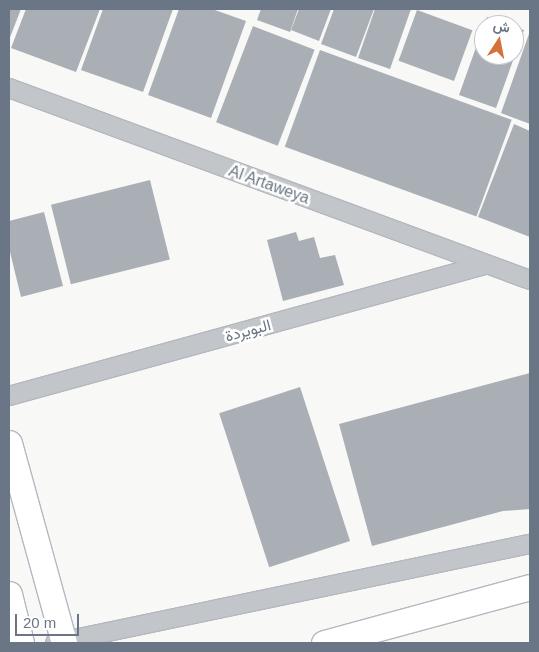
<!DOCTYPE html>
<html>
<head>
<meta charset="utf-8">
<style>
	body { margin:0 }
	#map { position:relative; width:539px; height:652px; overflow:hidden; background:#f8f8f6; font-family:Helvetica,Vazirmatn,sans-serif }
	div>[style] { position:absolute }
	[style*='--x'] { left:calc(var(--x)*1px); top:calc(var(--y)*1px); width:calc(var(--w)*1px); rotate:calc(var(--a)*1deg) }
	.building>* { inset:0; background:#aaafb6; transform-origin:0 0 }
	.roads { filter:drop-shadow(1px 0 #b5b8be) drop-shadow(-1px 0 #b5b8be) drop-shadow(0 1px #b5b8be) drop-shadow(0 -1px #b5b8be) }
	.street>* { height:18px; margin:-9px; padding:0 9px; transform-origin:9px; border-radius:9px; background:#c2c5c9 }
	.secondary>* { height:25px; margin:-12.5px; padding:0 12.5px; transform-origin:12.5px; border-radius:12.5px; background:#fff }
	span { translate:-50% -50%; white-space:nowrap; text-align:center; line-height:1.15; -webkit-text-stroke:5px #fff; paint-order:stroke }
	.street-label { font-size:16px; color:#6a7585 }
	.frame { position:absolute; inset:0; border:10px solid #6a7585; pointer-events:none }
	.north { position:absolute; left:474px; top:15px; width:50px; height:50px; box-sizing:border-box; background:#fff; border:1px solid #c3c8ce; border-radius:50%; rotate:11deg; font-size:14px; font-weight:700; line-height:20px; text-align:center; color:#6a7585 }
	.north::after { content:''; display:block; margin:auto; width:18px; height:22px; background:#d57139; clip-path:polygon(50% 0,100% 100%,50% 72%,0 100%) }
	.scale { position:absolute; left:15px; top:614px; width:64px; height:22px; box-sizing:border-box; border:2px solid #6a7585; border-top:0; padding-left:6px; font-size:15px; line-height:18px; white-space:nowrap; color:#6a7585; -webkit-text-stroke:4px #fff; paint-order:stroke }
</style>
</head>
<body>
<div id="map">
	<div class="building">
		<i style="clip-path:polygon(9px 9px,21px 9px,9px 40px)"></i>
		<i style="clip-path:polygon(26px 9px,100px 9px,76px 72px,11px 48px)"></i>
		<i style="clip-path:polygon(103px 9px,173px 9px,143px 92px,81px 70px)"></i>
		<i style="clip-path:polygon(179px 9px,212px 9px,246px 21px,211px 118px,148px 95px)"></i>
		<i style="clip-path:polygon(261px 9px,298px 9px,290px 32px,257px 20px)"></i>
		<i style="clip-path:polygon(299px 9px,331px 9px,319px 41px,291px 30px)"></i>
		<i style="clip-path:polygon(334px 9px,374px 9px,356px 57px,321px 44px)"></i>
		<i style="clip-path:polygon(375px 9px,411px 9px,390px 69px,358px 58px)"></i>
		<i style="left:417px;top:10px;width:59px;height:54px;rotate:20deg"></i>
		<i style="clip-path:polygon(487px 17px,508px 25px,484px 25px)"></i>
		<i style="clip-path:polygon(484px 25px,484px 55px,514px 55px,514px 27px,524px 30px,496px 108px,459px 95px)"></i>
		<i style="left:253px;top:26px;width:66px;height:103px;rotate:21deg"></i>
		<i style="clip-path:polygon(530px 31px,530px 124px,501px 113px)"></i>
		<i style="left:320px;top:50px;width:204px;height:103px;rotate:20deg"></i>
		<i style="clip-path:polygon(514px 124px,530px 131px,530px 237px,478px 217px)"></i>
		<i style="left:150px;top:180px;width:82px;height:102px;rotate:76deg"></i>
		<i style="clip-path:polygon(44px 212px,63px 286px,21px 297px,9px 248px,9px 221px)"></i>
		<i style="clip-path:polygon(296px 232px,299px 241px,314px 237px,320px 258px,335px 255px,344px 285px,283px 301px,267px 240px)"></i>
		<i style="clip-path:polygon(530px 373px,530px 509px,503px 511px,372px 546px,339px 424px)"></i>
		<i style="left:300px;top:387px;width:162px;height:85px;rotate:72deg"></i>
	</div>
	<div class="roads">
		<div class="street">
			<i style="--x:9;--y:88;--w:555;--a:20.23"></i>
			<i style="--x:9;--y:396;--w:495;--a:-15.4"></i>
			<i style="--x:55;--y:643;--w:485;--a:-11.8"></i>
		</div>
		<div class="secondary">
			<i style="--x:9;--y:443;--w:207;--a:74.6"></i>
			<i style="--x:9;--y:594;--w:50;--a:76.2"></i>
			<i style="--x:324;--y:643;--w:213;--a:-15.2"></i>
		</div>
	</div>
	<div class="street-label">
		<span style="left:269px;top:185px;rotate:20deg">Al Artaweya</span>
		<span style="left:248px;top:331px;rotate:-15deg">البويردة</span>
	</div>
	<div class="frame"></div>
	<div class="north">ش</div>
	<div class="scale">20 m</div>
</div>
</body>
</html>
